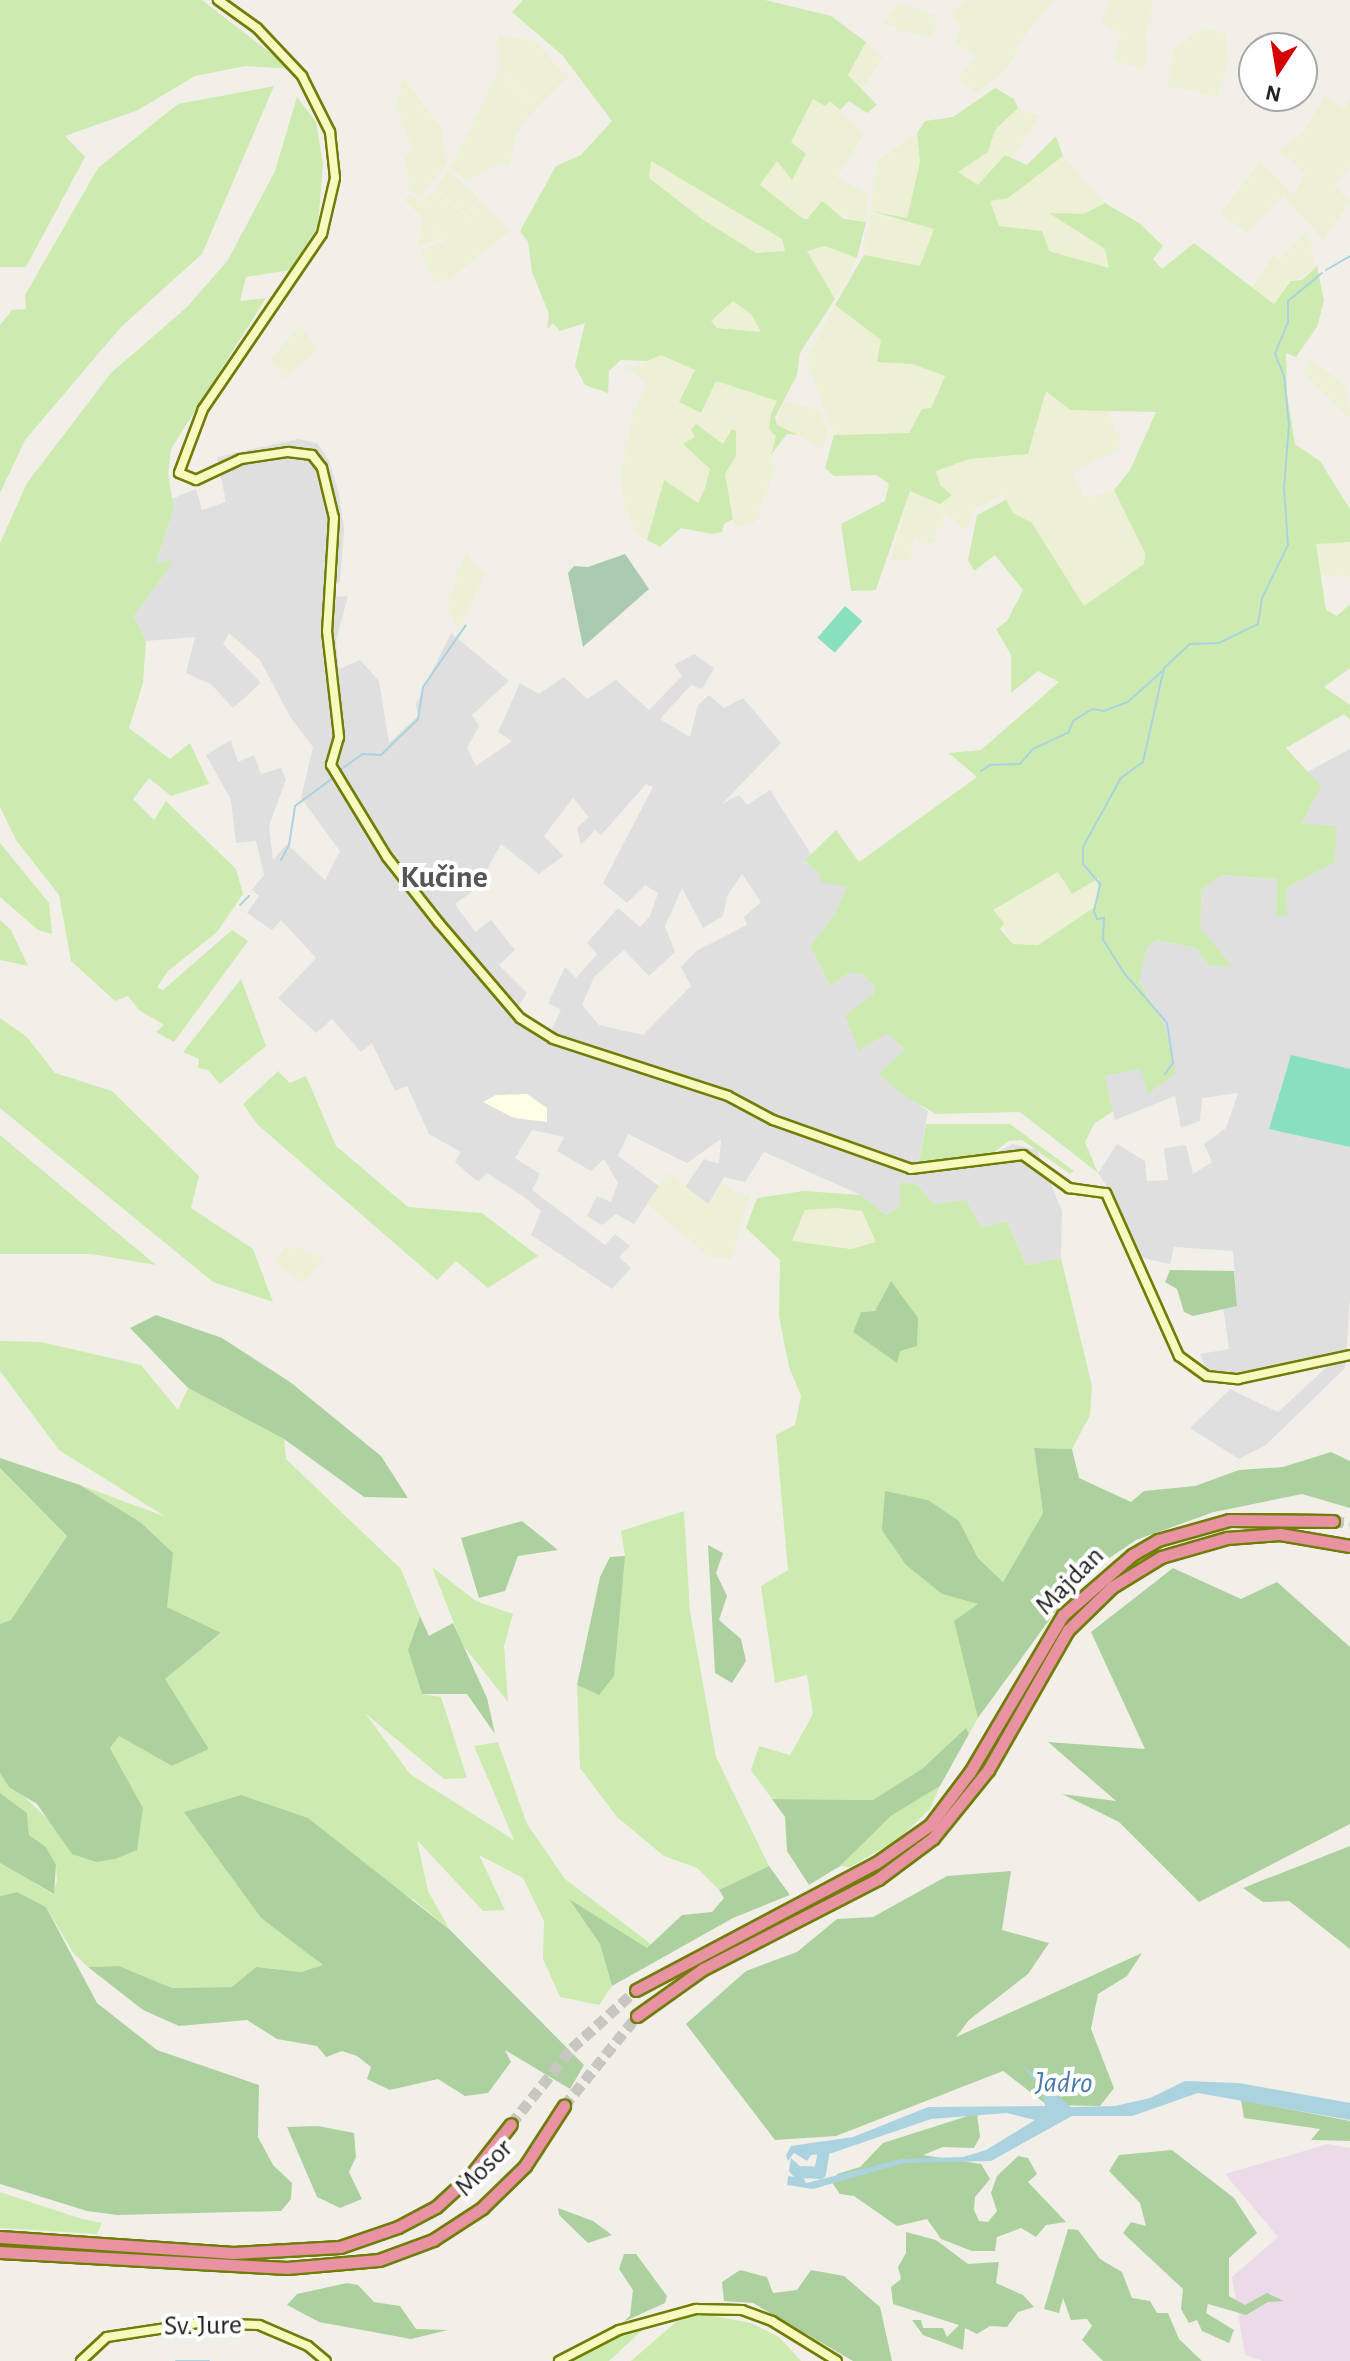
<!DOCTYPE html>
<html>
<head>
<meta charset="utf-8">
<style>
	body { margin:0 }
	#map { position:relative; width:1350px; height:2361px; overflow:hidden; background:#f2efe9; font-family:"Alegreya Sans",sans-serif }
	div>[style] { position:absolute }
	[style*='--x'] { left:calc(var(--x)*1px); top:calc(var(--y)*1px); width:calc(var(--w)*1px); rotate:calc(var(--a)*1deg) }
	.residential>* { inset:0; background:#e0dfdf }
	.industrial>* { inset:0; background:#ebdbe8 }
	.education>* { inset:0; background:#ffffe5 }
	.farmland>* { inset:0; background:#eef0d5 }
	.grass>* { inset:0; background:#cdebb0 }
	.forest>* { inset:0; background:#add19e }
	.cemetery>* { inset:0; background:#aacbaf }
	.pitch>* { inset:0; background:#88e0be; transform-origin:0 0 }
	.water>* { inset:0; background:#aad3df }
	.stream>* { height:2px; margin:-1px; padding:0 1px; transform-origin:1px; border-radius:1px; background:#aad3df }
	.river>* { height:12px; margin:-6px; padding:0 6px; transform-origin:6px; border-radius:6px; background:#aad3df }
	.highway-tunnel>* { height:11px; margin-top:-5.5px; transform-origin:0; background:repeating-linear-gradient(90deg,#c8c6c1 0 11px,transparent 0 16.5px) }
	.roads { filter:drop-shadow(2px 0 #707d05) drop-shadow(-2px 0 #707d05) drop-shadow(0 2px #707d05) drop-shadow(0 -2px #707d05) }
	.secondary>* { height:8px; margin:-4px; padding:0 4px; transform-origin:4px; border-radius:4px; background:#f7fabf }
	.highway>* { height:11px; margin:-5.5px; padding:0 5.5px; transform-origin:5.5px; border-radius:5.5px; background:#e892a2 }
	span { translate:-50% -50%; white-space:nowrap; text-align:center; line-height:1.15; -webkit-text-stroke:8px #fff; paint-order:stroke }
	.street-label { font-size:28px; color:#222 }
	.water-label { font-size:30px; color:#4a7aab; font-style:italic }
	.quarter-label { font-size:32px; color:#555; font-weight:700 }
	.north { position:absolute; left:1238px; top:32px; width:80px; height:80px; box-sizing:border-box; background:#fff; border:2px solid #a7a7a7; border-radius:50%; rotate:192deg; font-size:22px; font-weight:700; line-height:32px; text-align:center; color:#222 }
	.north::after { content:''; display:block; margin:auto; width:28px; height:36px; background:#d40000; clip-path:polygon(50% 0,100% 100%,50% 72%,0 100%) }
</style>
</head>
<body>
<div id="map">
	<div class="residential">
		<i style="clip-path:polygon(evenodd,298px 439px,317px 443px,329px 461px,339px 494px,344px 529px,340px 583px,335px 584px,333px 597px,348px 596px,336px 641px,339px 669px,360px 660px,379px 681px,389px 743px,418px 716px,416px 704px,451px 633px,509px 681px,472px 715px,479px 726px,467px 748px,476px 766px,512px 741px,498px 732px,520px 683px,539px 694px,564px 677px,587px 699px,616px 680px,649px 710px,682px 676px,674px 665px,694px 654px,714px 668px,702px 689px,691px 685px,660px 719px,690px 737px,698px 705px,709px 695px,724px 708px,743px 698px,781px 743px,722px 804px,739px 795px,747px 805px,770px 790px,811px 854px,804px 862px,848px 887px,835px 914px,810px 946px,830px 986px,849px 973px,860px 973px,874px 985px,887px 1032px,905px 1051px,878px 1074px,928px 1111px,918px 1165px,989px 1156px,1013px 1144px,1037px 1150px,1062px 1211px,1061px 1258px,1026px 1265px,1007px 1221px,981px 1227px,934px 1204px,918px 1185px,902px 1181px,899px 1208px,884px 1215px,861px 1195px,764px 1152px,745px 1182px,724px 1177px,708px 1205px,685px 1187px,704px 1159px,719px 1164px,721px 1139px,687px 1163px,628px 1134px,618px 1156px,659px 1186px,634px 1224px,616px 1214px,602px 1225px,587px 1216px,597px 1196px,611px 1202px,618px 1183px,604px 1159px,591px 1171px,557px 1151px,564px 1137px,532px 1130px,515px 1158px,540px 1174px,532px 1190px,605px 1245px,615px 1234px,630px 1246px,619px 1257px,631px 1268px,612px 1289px,531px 1235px,541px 1211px,524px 1197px,487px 1173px,478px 1182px,455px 1162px,461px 1152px,429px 1134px,407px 1086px,395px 1091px,372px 1043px,361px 1052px,332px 1019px,316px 1033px,278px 998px,316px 958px,281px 920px,272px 930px,247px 913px,259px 896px,252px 890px,264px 875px,256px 841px,236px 843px,231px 800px,206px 755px,231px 740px,238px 762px,254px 755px,261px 774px,281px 768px,286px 779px,269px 826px,273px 860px,287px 844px,325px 880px,340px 851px,301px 798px,313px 747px,290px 717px,260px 660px,229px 633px,223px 644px,261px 683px,233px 708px,211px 684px,186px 673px,195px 637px,146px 641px,134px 616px,170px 567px,156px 563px,174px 509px,169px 500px,196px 489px,202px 510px,226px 502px,217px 457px,298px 439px,646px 784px,653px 787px,603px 883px,627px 903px,645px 885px,658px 893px,650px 916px,640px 927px,618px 908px,587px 943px,597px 954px,576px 978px,565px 967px,548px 1003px,561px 1010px,551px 1031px,518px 1007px,527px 993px,499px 965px,515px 950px,491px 920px,475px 932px,455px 904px,476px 889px,501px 844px,539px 874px,563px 856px,544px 836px,573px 798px,589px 817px,577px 828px,581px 845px,595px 830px,601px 835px,646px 784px,298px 439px,742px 874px,761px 902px,744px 917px,747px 925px,696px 951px,681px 967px,691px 986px,643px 1035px,599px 1025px,582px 1005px,594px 977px,624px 950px,649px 976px,675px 952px,665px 926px,682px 888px,703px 928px,723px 916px,727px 896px,742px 874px)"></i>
		<i style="clip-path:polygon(1350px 749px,1350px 1299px,1345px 1368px,1266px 1445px,1239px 1459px,1190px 1428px,1230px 1389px,1278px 1412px,1328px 1366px,1243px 1385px,1211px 1382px,1200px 1354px,1229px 1349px,1223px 1306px,1237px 1306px,1233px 1251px,1174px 1247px,1170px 1264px,1138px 1257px,1117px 1201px,1098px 1173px,1117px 1144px,1145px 1161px,1147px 1181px,1168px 1180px,1164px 1148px,1186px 1145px,1193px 1174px,1212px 1162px,1204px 1144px,1226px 1128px,1238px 1093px,1202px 1098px,1200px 1121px,1181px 1128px,1175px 1096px,1115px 1120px,1105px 1076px,1141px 1068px,1149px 1093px,1163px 1022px,1139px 980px,1147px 948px,1155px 940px,1196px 948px,1209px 966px,1200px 928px,1202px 889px,1221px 875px,1277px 879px,1276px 916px,1286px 888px,1334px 863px,1332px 849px,1302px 824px,1320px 786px,1307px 772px)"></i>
	</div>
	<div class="industrial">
		<i style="clip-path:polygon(1328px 2144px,1350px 2148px,1350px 2361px,1263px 2361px,1245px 2355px,1232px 2277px,1278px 2237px,1225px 2174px)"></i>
	</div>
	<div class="education">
		<i style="clip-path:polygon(527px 1094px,547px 1108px,547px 1122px,514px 1118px,483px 1102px,496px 1095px)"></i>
	</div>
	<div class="farmland">
		<i style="clip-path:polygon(967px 0,1054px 0,1027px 32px,1008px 68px,977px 93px,958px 78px,976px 56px,955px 42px,960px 27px,952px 12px)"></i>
		<i style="clip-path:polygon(1109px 0,1154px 0,1145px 36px,1147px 64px,1140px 69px,1113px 60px,1121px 34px,1101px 24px)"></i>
		<i style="clip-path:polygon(897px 3px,937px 16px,931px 38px,884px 24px)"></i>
		<i style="clip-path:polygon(1203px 27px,1225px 33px,1228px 63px,1217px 97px,1168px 86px,1174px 48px)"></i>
		<i style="clip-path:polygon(498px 35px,535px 41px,567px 77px,537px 107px,499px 70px)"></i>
		<i style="clip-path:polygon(866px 42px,883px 57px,862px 89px,848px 75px)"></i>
		<i style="clip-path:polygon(499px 72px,536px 107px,516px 134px,509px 168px,503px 162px,466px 180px,450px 168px)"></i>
		<i style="clip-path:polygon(403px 77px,441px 128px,447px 163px,421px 197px,410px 190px,405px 156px,414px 152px,396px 108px)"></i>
		<i style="clip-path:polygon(1325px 96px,1344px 109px,1350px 99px,1350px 166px,1335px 186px,1350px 202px,1323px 240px,1283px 195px,1248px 233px,1220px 214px,1260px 161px,1294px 195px,1305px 173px,1278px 151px,1302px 134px)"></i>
		<i style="clip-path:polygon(813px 98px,829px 101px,864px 134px,837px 178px,868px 194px,866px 222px,828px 211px,802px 218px,760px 186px,777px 160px,792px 179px,806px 154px,791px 143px)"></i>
		<i style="clip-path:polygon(1018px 108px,1039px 116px,1012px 159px,1005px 155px,978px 186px,958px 172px,988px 152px,995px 130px)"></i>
		<i style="clip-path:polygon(917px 133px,920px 162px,907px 218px,870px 211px,878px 160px)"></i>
		<i style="clip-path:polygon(1063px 156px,1105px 203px,1084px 214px,1051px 214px,1105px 249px,1110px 268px,1048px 251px,1042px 231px,999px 226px,989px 201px,1008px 198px)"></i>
		<i style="clip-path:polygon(651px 160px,782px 239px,785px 251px,756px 253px,702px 219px,649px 178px)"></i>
		<i style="clip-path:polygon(449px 170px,479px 198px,467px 215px,435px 189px)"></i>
		<i style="clip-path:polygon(434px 190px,467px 217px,480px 200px,510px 231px,450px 279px,434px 282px,420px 250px,445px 241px,429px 225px,442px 239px,418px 246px,423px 219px,404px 200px,409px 195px,423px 202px)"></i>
		<i style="clip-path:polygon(871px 213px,935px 229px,920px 267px,864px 255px)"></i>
		<i style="clip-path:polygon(1307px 232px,1315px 268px,1286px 287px,1274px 304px,1251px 288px,1274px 255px,1278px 260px)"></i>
		<i style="clip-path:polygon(825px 246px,857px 258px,835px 299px,808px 259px,809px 249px)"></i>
		<i style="clip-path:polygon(733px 301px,751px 314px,762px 332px,717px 329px,711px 321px)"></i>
		<i style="clip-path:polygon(835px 305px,881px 340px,878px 362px,912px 364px,945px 375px,931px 408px,922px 409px,909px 433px,834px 435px,806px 360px)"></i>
		<i style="clip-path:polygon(301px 325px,318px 350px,284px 379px,271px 358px)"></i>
		<i style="clip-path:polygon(661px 355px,695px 370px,679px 402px,701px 413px,716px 381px,778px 401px,771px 414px,777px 435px,771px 454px,774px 471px,754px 523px,735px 528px,725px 474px,736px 456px,736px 431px,723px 445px,698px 425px,695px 437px,683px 444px,710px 469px,699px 504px,664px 480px,647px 540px,636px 534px,624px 502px,621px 475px,632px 420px,646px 384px,633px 371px,621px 373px)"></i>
		<i style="clip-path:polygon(1310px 359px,1346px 386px,1350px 418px,1303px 374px)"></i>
		<i style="clip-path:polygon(1046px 390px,1070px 410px,1108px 410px,1121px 448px,1072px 471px,1084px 498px,1114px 490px,1145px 553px,1143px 564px,1131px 577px,1084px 606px,1032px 523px,1013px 513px,1002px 495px,975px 509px,966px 530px,940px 509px,945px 526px,931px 530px,937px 542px,923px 545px,914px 537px,910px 560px,890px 561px,910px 491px,940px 485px,935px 471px,969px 459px,1028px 454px)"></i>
		<i style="clip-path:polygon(782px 401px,819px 410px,828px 433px,823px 448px,777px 425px)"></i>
		<i style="clip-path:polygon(1350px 542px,1350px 577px,1321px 574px,1316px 543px)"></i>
		<i style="clip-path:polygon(466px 553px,485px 573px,459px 630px,447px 606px)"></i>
		<i style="clip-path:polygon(1059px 872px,1099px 878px,1097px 906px,1038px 945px,1013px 944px,993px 910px)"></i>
		<i style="clip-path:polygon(668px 1173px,708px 1204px,723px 1184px,741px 1196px,751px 1194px,731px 1259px,709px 1257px,647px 1204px)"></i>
		<i style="clip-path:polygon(836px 1208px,862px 1211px,876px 1242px,851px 1249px,791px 1241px,805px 1210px)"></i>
		<i style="clip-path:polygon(285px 1246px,324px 1258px,303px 1283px,275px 1263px)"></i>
	</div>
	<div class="grass">
		<i style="clip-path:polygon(0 0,202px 0,291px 69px,245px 66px,195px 76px,138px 110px,65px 136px,85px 157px,26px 267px,0 267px)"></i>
		<i style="clip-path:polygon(evenodd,523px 0,765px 0,831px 16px,866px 42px,848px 75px,877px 105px,867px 113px,849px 101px,840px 110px,830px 101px,825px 106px,813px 99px,791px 142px,806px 154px,792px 180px,777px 161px,760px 185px,802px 218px,807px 219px,822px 201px,844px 219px,866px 222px,857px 258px,825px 246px,807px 251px,835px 299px,800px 353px,797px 375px,775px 417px,777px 425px,798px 435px,787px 434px,771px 455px,776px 436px,769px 429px,771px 414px,777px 401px,716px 381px,701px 413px,679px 402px,695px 370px,661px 355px,647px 361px,621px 360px,609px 371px,608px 393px,585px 385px,575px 366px,585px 323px,560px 331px,553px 323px,547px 329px,549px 314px,532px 272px,528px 242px,520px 231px,556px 166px,581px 155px,612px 121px,563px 56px,512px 12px,523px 0,651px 161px,782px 239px,785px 251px,756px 253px,702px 219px,649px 178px,651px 161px,523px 0,733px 301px,751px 314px,761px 332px,717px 328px,711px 321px,733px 301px)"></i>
		<i style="clip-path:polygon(274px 86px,202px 254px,121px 327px,25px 440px,0 493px,0 325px,12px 310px,26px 309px,25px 295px,98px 168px,178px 104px)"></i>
		<i style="clip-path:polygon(evenodd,995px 88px,1014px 99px,1018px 108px,995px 130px,988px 152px,958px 172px,978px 185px,1005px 155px,1027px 165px,1056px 136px,1063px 156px,1008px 198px,990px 201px,999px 226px,1042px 231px,1049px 251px,1109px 268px,1105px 249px,1049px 213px,1084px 214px,1105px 203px,1139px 223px,1163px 246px,1153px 259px,1162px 269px,1194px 243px,1274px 304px,1291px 281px,1302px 280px,1317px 266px,1324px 301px,1317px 327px,1296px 357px,1286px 353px,1287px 394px,1295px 444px,1320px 461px,1350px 509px,1350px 542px,1316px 544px,1326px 610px,1337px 616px,1350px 604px,1350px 668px,1324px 687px,1350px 705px,1350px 720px,1344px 714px,1286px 748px,1321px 786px,1302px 823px,1337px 826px,1334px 863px,1286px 888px,1287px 915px,1276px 916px,1277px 879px,1222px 875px,1202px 889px,1200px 928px,1232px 966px,1209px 966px,1196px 948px,1156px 940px,1147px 948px,1139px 981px,1163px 1022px,1176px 1073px,1148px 1094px,1140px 1069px,1105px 1076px,1113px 1111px,1094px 1124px,1085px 1142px,1098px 1173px,1020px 1112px,936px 1114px,902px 1094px,878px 1074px,905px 1050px,887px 1033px,859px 1051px,845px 1016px,874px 994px,874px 985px,860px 973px,849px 973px,830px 986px,810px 946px,835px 914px,847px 887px,821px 882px,818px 871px,804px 861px,836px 830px,859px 862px,977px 777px,949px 753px,981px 750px,1059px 682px,1038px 671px,1011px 693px,1011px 655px,996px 629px,1007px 621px,1023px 590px,995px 555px,974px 571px,968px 560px,977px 515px,1006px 500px,1013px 513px,1032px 523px,1084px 606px,1144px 564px,1145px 553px,1114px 490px,1130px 470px,1156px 412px,1070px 410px,1046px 391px,1028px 454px,969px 459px,936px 471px,940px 485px,952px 495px,940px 504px,910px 491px,876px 590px,851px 591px,841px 524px,885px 501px,889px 484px,876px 475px,834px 476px,825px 468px,834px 435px,909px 433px,922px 409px,931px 408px,945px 376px,912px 364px,877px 362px,881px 340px,835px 305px,864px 255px,920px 266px,934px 229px,870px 211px,907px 218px,920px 162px,917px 133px,925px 121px,953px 117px,995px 88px,1058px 872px,1072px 894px,1099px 878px,1096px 906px,1038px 945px,1013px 944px,1000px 929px,1004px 923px,993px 910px,1058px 872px)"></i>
		<i style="clip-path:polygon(297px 97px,316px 122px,323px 164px,318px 226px,290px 270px,246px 277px,240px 301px,266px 298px,171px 449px,168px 474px,174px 509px,156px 563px,170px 561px,170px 567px,134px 616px,146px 641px,143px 683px,129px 728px,170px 759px,190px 743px,209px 784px,171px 796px,149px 778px,133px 799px,154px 820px,166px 801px,236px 869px,243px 894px,217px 932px,168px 971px,157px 987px,163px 990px,232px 930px,248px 941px,174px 1042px,156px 1032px,164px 1025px,139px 1010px,128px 996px,115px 1001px,71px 961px,59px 895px,16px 840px,0 807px,0 543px,27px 483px,111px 373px,187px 307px,228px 260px,275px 171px)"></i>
		<i style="clip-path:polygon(696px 424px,723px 444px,732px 429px,736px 431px,736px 456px,725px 474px,733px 519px,724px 524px,722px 532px,712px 534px,681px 528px,660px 547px,647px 540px,664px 480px,698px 503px,705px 488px,710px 469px,683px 444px,695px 437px,691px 430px)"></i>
		<i style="clip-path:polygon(0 843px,49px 903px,52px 934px,38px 930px,0 897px)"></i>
		<i style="clip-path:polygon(0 920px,11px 930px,28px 966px,0 960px)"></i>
		<i style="clip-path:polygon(241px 979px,266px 1046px,220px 1084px,208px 1070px,198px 1068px,199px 1059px,183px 1052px)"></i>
		<i style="clip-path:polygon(0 1018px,27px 1037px,55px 1073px,112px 1091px,199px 1176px,191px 1208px,253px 1249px,273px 1302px,213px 1282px,0 1108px)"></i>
		<i style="clip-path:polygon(278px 1071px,290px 1083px,306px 1076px,336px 1146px,408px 1207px,482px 1213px,538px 1256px,488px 1288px,456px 1261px,437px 1280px,258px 1125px,243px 1104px)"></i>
		<i style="clip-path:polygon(926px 1124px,1010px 1124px,1074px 1171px,1070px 1174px,1022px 1140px,1009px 1141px,989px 1156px,918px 1166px)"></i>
		<i style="clip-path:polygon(0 1135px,156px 1265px,91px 1254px,0 1254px)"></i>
		<i style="clip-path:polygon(evenodd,901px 1181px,918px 1185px,934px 1204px,966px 1200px,981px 1227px,1007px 1221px,1026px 1265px,1061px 1258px,1092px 1386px,1090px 1415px,1072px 1449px,1034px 1448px,1043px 1513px,1003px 1582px,978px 1558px,958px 1521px,942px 1594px,979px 1604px,968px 1672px,978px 1718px,969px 1734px,966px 1729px,923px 1768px,873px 1800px,772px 1799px,751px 1770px,759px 1746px,790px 1755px,813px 1714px,807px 1675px,775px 1683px,761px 1586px,788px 1570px,776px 1435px,795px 1425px,801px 1396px,789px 1367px,779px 1316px,780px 1260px,746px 1228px,757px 1198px,804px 1191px,861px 1195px,885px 1215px,899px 1207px,901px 1181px,836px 1208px,862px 1211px,876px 1242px,851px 1249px,792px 1241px,805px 1210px,836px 1208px,901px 1181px,891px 1281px,875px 1347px,853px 1332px,861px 1312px,875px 1311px,891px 1281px)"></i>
		<i style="clip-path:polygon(0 1341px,41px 1342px,141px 1365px,178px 1410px,188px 1388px,284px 1439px,286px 1459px,401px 1569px,420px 1616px,408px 1650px,422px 1694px,441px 1697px,467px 1778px,444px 1779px,365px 1713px,410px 1774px,514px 1840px,474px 1746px,498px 1742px,527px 1824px,565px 1879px,651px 1944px,647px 1948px,571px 1901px,600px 1944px,612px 1986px,599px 2005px,560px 1997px,543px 1959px,544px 1921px,523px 1878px,479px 1855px,505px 1910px,483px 1911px,417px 1840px,428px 1891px,450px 1930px,414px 1900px,241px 1795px,185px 1812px,261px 1918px,324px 1965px,301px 1972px,256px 1967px,232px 1987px,172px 1988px,119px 1966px,88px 1967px,74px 1954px,46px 1907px,17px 1892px,0 1896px,0 1863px,53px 1894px,57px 1881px,56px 1865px,46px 1847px,29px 1835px,27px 1813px,0 1793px,0 1773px,63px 1834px,143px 1808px,110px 1748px,119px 1736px,172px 1766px,209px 1749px,164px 1678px,221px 1634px,167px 1607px,140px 1522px,80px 1485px,166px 1517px,59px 1450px,0 1371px)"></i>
		<i style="clip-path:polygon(0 1468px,67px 1536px,11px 1621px,0 1624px)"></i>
		<i style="clip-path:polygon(684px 1511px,690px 1611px,716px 1757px,769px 1866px,719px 1890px,697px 1868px,664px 1856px,617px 1817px,580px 1768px,577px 1685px,599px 1695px,625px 1556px,621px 1531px)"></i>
		<i style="clip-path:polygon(432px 1567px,476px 1601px,513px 1614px,504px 1646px,508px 1702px,462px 1644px)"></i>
		<i style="clip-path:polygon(940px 1786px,930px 1809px,897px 1840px,850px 1867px,840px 1866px,891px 1816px)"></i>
		<i style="clip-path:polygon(0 2192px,82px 2219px,102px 2223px,97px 2234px,0 2228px)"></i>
		<i style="clip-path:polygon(698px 2313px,751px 2323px,779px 2337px,801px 2361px,631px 2361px,677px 2321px)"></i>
		<i style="clip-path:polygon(649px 2324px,609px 2361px,571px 2361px,597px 2346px)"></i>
	</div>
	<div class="forest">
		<i style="clip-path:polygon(1170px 1270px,1234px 1271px,1237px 1306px,1193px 1316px,1184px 1312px,1177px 1289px,1165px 1282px)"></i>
		<i style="clip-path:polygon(891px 1281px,918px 1318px,917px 1346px,900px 1351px,897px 1363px,853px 1332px,861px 1312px,875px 1311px)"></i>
		<i style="clip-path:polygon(156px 1315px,222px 1338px,290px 1382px,381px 1456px,408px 1498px,364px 1497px,284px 1439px,188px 1388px,130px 1328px)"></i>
		<i style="clip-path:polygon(1034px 1448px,1072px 1449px,1079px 1478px,1131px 1502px,1144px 1491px,1195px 1486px,1239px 1470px,1283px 1467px,1331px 1452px,1350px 1461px,1350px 1508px,1302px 1494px,1214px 1512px,1136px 1540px,1102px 1563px,1060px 1605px,978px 1718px,954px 1621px,978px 1604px,942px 1594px,906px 1565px,882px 1530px,885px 1491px,928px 1500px,959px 1521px,978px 1558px,1003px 1582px,1043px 1513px)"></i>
		<i style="clip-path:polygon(0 1458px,80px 1485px,140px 1522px,173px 1553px,167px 1607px,221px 1633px,165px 1679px,209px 1749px,172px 1766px,119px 1736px,110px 1748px,143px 1808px,137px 1850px,115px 1859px,96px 1862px,72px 1854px,37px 1804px,9px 1787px,0 1773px,0 1624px,11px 1620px,67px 1536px,0 1468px)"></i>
		<i style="clip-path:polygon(522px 1521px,558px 1550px,518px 1556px,505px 1591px,479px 1598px,461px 1538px)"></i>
		<i style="clip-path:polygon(708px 1545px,723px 1553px,716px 1573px,727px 1596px,719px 1620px,741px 1639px,746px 1661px,732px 1683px,715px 1673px)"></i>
		<i style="clip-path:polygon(625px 1556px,614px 1676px,599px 1695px,577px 1685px,600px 1577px,610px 1557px)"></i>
		<i style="clip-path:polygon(1173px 1568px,1241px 1599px,1277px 1582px,1350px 1647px,1350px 1824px,1199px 1902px,1119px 1822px,1062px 1794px,1116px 1801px,1048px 1742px,1145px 1749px,1091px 1632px)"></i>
		<i style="clip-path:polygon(420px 1616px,429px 1636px,453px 1623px,487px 1698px,495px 1734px,467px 1694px,422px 1694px,408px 1650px)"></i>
		<i style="clip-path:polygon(966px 1728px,969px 1734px,940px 1786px,891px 1816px,840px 1866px,809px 1885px,787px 1851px,785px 1817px,772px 1799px,873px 1800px,923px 1768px)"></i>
		<i style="clip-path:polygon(0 1793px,27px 1813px,29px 1835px,46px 1847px,56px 1865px,54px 1894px,0 1863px)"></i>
		<i style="clip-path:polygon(241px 1795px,308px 1818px,450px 1930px,584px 2065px,570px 2089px,505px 2050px,511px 2062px,488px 2093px,465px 2096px,438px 2079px,390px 2090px,367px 2079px,371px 2067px,357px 2056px,342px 2051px,326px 2057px,317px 2046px,277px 2039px,247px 2020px,179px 2026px,143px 2010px,88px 1967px,119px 1966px,172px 1988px,232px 1987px,256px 1967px,301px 1972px,323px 1965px,261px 1918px,184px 1812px)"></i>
		<i style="clip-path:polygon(1350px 1846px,1350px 1949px,1289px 1901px,1263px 1902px,1243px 1888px)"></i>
		<i style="clip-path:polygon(769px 1866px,790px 1895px,733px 1918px,612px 1986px,600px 1944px,569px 1899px,647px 1948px,682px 1915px,712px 1912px,724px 1898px,719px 1890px)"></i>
		<i style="clip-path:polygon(1011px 1871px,1002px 1930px,1049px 1943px,1028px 1974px,969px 2020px,956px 2037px,1142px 1953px,1127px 1976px,1098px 1994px,1091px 2029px,1114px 2088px,1100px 2106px,1047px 2105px,1003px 2071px,836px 2136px,775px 2140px,686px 2024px,746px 1971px,797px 1952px,837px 1919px,873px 1917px,947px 1876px)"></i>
		<i style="clip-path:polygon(17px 1892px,46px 1907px,97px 2003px,157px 2050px,259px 2085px,258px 2137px,273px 2165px,292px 2183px,291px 2199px,281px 2211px,117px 2215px,87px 2211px,0 2184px,0 1896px)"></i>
		<i style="clip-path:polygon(1241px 2100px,1350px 2121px,1350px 2141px,1311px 2140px,1320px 2129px,1244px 2118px)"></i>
		<i style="clip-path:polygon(977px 2113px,980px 2137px,974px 2148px,943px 2147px,923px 2155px,981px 2164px,990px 2179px,975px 2197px,974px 2210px,979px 2221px,988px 2222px,997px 2211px,991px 2193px,997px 2176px,1018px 2156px,1028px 2158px,1037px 2174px,1028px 2182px,1066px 2222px,1046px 2225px,1036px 2237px,1021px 2228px,997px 2237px,995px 2251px,972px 2251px,941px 2239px,927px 2219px,897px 2226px,854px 2196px,840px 2194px,833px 2184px,837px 2174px,860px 2167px,883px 2143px)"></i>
		<i style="clip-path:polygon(318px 2126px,354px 2133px,356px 2157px,349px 2172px,362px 2199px,340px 2208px,317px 2197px,287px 2127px)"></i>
		<i style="clip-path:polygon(1172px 2150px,1234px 2198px,1257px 2233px,1229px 2258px,1229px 2296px,1245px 2305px,1267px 2293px,1284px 2301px,1268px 2302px,1246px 2315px,1208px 2304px,1206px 2313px,1234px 2330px,1229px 2343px,1202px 2331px,1197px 2320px,1189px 2323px,1181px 2309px,1183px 2289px,1123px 2233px,1131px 2222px,1146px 2226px,1140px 2203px,1109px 2171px,1119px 2155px)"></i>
		<i style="clip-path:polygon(558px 2208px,593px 2221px,612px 2235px,588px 2243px,559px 2215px)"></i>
		<i style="clip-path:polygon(1068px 2229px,1078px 2230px,1100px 2259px,1122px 2272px,1132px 2298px,1150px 2301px,1157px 2313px,1168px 2313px,1179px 2339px,1202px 2361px,1103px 2361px,1082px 2340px,1092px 2326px,1087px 2319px,1071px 2320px,1063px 2298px,1059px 2313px,1044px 2309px)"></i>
		<i style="clip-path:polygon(906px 2232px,936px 2240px,968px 2264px,999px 2262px,996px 2283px,1023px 2295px,1034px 2307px,1018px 2312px,1007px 2327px,990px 2326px,977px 2334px,965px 2328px,963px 2350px,923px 2335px,912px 2320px,921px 2320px,923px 2328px,943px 2328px,947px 2337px,959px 2325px,893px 2304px,891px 2287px,901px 2279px,898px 2267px,906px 2253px)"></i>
		<i style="clip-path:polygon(624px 2254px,636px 2254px,667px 2296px,665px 2303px,623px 2322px,630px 2316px,633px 2290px,619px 2269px)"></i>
		<i style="clip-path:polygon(740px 2270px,767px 2277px,773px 2293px,797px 2290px,811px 2270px,844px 2276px,880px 2307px,892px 2361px,853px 2361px,753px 2303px,724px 2301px,722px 2282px)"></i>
		<i style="clip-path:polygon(347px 2283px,358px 2285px,374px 2302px,400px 2306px,416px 2329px,448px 2330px,411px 2339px,319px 2322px,287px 2305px,297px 2294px)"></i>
	</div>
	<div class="cemetery">
		<i style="clip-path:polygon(625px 554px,649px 589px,583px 647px,568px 573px,574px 566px,588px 567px)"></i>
	</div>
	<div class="pitch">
		<i style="left:845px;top:606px;width:23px;height:42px;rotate:41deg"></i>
		<i style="clip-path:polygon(1291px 1055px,1350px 1069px,1350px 1147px,1269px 1129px)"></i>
	</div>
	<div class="water">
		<i style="clip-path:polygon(1021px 2064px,1071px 2107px,1115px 2106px,1150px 2098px,1185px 2081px,1239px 2083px,1350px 2103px,1350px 2120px,1198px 2093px,1132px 2116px,1072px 2116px,991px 2161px,904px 2163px,813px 2189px,787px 2185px,788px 2176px,794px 2177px,789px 2171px,791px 2158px,811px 2176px,803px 2177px,806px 2183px,902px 2159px,963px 2157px,986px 2150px,1035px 2120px,1007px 2113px,931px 2119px,832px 2153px,811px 2155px,807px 2161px,794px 2153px,788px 2161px,786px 2155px,791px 2146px,853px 2137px,928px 2107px,1045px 2106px,1042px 2090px)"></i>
	</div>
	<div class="stream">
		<i style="--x:1326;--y:270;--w:28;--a:-30"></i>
		<i style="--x:339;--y:771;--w:29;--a:-36"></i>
		<i style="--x:362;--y:754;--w:19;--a:3"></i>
		<i style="--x:381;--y:755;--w:52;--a:-44.2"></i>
		<i style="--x:418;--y:719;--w:32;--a:-81"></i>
		<i style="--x:423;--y:687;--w:75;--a:-55.3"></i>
		<i style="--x:981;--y:771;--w:11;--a:-34"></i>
		<i style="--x:990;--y:765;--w:30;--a:-2"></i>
		<i style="--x:1020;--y:764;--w:20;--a:-49"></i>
		<i style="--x:1033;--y:749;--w:38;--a:-25"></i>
		<i style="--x:1068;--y:733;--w:13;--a:-67"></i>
		<i style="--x:1073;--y:721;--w:22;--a:-32"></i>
		<i style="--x:1092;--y:709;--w:12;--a:9"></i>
		<i style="--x:1104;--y:711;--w:26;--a:-21"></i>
		<i style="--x:1128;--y:702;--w:45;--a:-42.3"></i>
		<i style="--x:281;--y:860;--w:17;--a:-62"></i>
		<i style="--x:289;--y:845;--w:39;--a:-81"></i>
		<i style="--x:295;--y:806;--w:47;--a:-36.4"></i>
		<i style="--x:240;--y:905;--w:13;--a:-45"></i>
		<i style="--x:1165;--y:1074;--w:14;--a:-54"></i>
		<i style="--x:1173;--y:1063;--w:40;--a:-98.5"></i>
		<i style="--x:1167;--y:1023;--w:66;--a:-130.7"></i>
		<i style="--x:1124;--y:973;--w:40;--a:-122"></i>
		<i style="--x:1103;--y:939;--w:21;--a:-87"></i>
		<i style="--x:1104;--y:918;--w:7;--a:172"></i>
		<i style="--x:1097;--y:919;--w:9;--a:-111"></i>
		<i style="--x:1094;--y:911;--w:28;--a:-77"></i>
		<i style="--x:1100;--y:884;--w:26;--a:-130"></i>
		<i style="--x:1083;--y:864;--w:17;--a:-90"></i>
		<i style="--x:1083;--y:847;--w:79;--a:-61.2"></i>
		<i style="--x:1121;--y:778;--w:27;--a:-36"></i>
		<i style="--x:1143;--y:762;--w:96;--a:-77.4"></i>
		<i style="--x:1164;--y:668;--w:35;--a:-43"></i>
		<i style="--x:1190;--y:644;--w:29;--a:-2"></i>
		<i style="--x:1219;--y:643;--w:43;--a:-26"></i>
		<i style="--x:1258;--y:624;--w:26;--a:-81"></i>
		<i style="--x:1262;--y:598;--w:59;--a:-63.9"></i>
		<i style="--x:1288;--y:545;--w:57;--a:-94"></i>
		<i style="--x:1284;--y:488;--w:63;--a:-85.5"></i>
		<i style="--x:1289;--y:425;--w:49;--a:-95.8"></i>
		<i style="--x:1284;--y:376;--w:24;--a:-112"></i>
		<i style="--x:1275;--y:354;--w:35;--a:-68"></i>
		<i style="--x:1288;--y:322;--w:21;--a:-90"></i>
		<i style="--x:1288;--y:301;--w:44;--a:-39.5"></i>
		<i style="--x:176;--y:2361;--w:33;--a:0"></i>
	</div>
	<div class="river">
		<i style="--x:803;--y:2172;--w:17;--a:3"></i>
		<i style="--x:820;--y:2173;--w:22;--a:-80"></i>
	</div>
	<div class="highway-tunnel">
		<i style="--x:1333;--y:1521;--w:17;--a:7"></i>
		<i style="--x:564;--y:2106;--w:116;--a:-51"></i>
		<i style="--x:511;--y:2124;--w:97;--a:-51.2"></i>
		<i style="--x:572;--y:2048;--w:86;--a:-42.2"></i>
	</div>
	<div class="roads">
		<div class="secondary">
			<i style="--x:218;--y:0;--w:48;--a:35.7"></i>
			<i style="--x:257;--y:28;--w:66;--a:46.8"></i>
			<i style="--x:302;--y:76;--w:63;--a:63.4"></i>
			<i style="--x:330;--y:132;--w:46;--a:83.8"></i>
			<i style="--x:335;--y:178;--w:57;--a:103.1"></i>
			<i style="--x:322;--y:234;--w:212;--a:124.2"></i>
			<i style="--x:203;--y:409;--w:68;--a:110.6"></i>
			<i style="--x:179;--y:473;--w:18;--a:22"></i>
			<i style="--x:196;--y:480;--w:50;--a:-25"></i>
			<i style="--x:241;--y:459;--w:48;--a:-8.5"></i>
			<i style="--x:288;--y:452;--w:24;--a:7"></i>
			<i style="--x:312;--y:455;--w:16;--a:52"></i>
			<i style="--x:322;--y:468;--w:51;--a:76.5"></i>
			<i style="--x:334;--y:518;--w:113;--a:93.5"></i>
			<i style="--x:327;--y:631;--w:107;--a:83.5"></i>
			<i style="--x:339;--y:737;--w:29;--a:106"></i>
			<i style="--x:331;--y:765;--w:108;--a:58.7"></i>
			<i style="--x:387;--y:857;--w:84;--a:51.8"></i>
			<i style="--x:439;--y:923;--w:125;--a:49.5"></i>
			<i style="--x:520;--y:1018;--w:39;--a:32"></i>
			<i style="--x:553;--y:1039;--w:184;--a:18"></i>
			<i style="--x:728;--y:1096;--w:51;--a:28.1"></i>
			<i style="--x:773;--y:1120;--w:146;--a:19.5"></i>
			<i style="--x:911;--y:1169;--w:113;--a:-7.1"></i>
			<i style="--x:1023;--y:1155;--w:57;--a:35.7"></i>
			<i style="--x:1069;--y:1188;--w:37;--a:8"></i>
			<i style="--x:1106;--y:1193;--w:179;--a:65.9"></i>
			<i style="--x:1179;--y:1356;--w:34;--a:36"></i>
			<i style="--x:1207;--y:1376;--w:31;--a:6"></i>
			<i style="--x:1238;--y:1379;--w:115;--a:-12.1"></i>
			<i style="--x:81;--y:2361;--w:35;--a:-43"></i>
			<i style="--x:107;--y:2337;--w:92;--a:-8.7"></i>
			<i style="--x:198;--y:2323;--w:61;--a:1.9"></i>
			<i style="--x:259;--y:2325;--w:53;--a:23.2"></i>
			<i style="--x:308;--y:2346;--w:23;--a:40"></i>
			<i style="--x:559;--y:2361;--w:68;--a:-27.3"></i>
			<i style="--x:619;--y:2330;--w:80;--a:-15.3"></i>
			<i style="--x:696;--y:2309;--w:46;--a:1.2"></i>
			<i style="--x:742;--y:2310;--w:32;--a:20"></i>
			<i style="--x:772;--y:2321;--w:76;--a:31.6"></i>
		</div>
		<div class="highway">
			<i style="--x:636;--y:1990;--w:272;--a:-27.9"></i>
			<i style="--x:876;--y:1863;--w:66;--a:-35.1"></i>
			<i style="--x:930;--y:1825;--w:66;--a:-53"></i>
			<i style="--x:970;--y:1772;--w:182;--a:-59.4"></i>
			<i style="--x:1063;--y:1615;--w:91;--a:-41"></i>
			<i style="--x:1132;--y:1555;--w:30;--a:-30"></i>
			<i style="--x:1158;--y:1540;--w:74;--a:-15.7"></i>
			<i style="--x:1229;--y:1520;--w:104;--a:0.6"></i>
			<i style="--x:637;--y:2016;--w:81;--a:-35.5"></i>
			<i style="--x:703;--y:1969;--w:197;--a:-27.2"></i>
			<i style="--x:878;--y:1879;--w:69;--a:-36.7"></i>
			<i style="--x:933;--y:1838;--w:87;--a:-51"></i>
			<i style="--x:988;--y:1770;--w:161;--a:-60.3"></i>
			<i style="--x:1068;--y:1630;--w:62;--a:-44.3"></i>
			<i style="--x:1112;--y:1587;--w:57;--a:-31.5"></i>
			<i style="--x:1161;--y:1557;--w:69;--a:-16.1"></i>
			<i style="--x:1227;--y:1538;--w:53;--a:-4.3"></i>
			<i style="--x:1280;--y:1534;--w:71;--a:9.7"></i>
			<i style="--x:0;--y:2237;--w:234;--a:3.9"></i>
			<i style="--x:233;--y:2253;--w:107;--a:-3.2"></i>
			<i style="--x:340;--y:2247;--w:61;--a:-19"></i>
			<i style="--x:398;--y:2227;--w:43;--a:-27.8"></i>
			<i style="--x:436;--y:2207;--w:49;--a:-42.5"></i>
			<i style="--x:472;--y:2174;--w:63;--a:-52"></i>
			<i style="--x:0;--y:2252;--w:287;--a:3.2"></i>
			<i style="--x:287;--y:2268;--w:92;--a:-5"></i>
			<i style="--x:379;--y:2260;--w:58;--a:-20.3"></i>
			<i style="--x:433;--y:2240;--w:59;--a:-33.1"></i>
			<i style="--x:482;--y:2208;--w:60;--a:-44.3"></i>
			<i style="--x:525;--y:2166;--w:72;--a:-57"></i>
		</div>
	</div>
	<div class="street-label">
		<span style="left:1070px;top:1581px;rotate:-45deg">Majdan</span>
		<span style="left:484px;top:2168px;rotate:-45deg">Mosor</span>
		<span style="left:203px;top:2326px;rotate:-1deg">Sv. Jure</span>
	</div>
	<div class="water-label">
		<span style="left:1064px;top:2083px;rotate:1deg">Jadro</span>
	</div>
	<div class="quarter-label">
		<span style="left:444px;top:877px">Kučine</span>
	</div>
	<div class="north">N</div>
</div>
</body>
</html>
